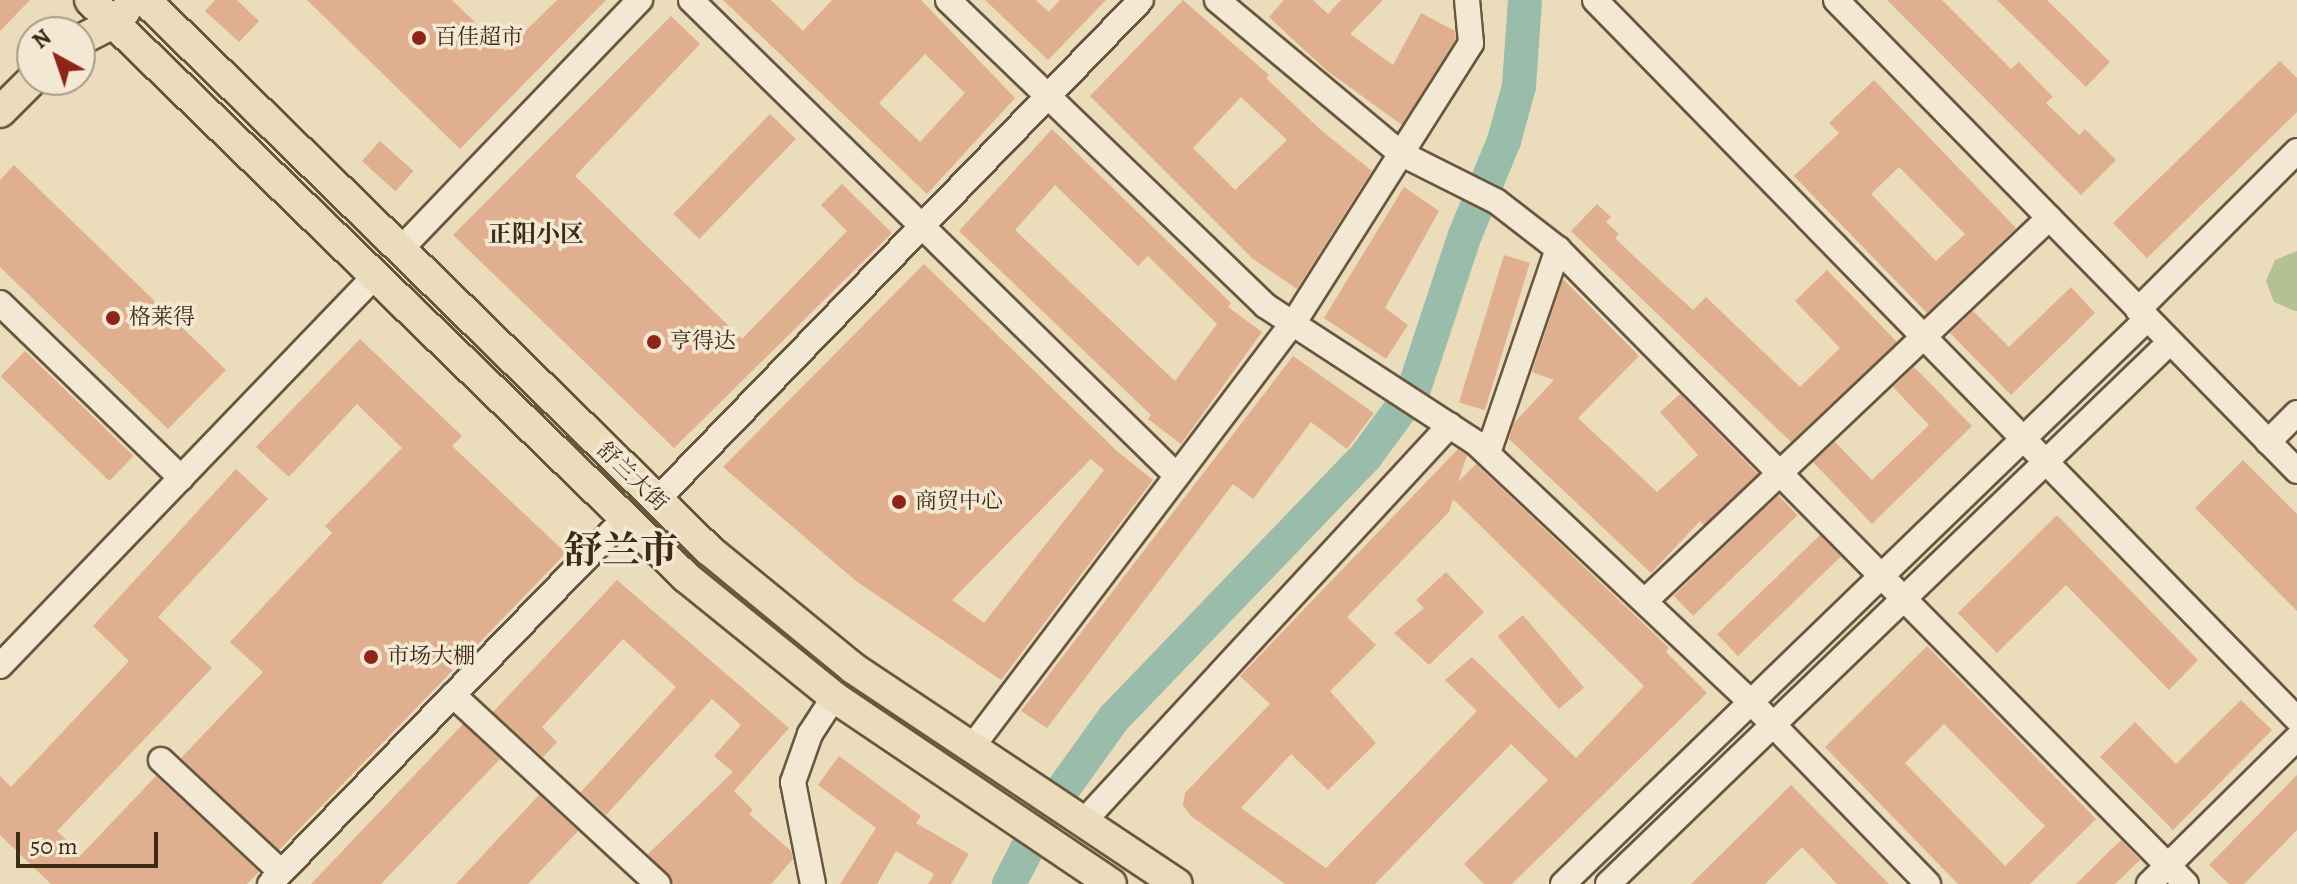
<!DOCTYPE html>
<html>
<head>
<meta charset="utf-8">
<style>
	body { margin:0 }
	#map { position:relative; width:2297px; height:884px; overflow:hidden; background:#ebdcbb; font-family:Alegreya,"Noto Serif SC",serif }
	div>[style] { position:absolute }
	[style*='--x'] { left:calc(var(--x)*1px); top:calc(var(--y)*1px); width:calc(var(--w)*1px); rotate:calc(var(--a)*1deg) }
	.green>* { inset:0; background:#b3c193 }
	.river>* { height:34px; margin:-17px; padding:0 17px; transform-origin:17px; border-radius:17px; background:#99bcab }
	.building>* { inset:0; background:#e0af8f; transform-origin:0 0 }
	.roads { filter:drop-shadow(2px 0 #68573e) drop-shadow(-2px 0 #68573e) drop-shadow(0 2px #68573e) drop-shadow(0 -2px #68573e) }
	.minor>* { height:24px; margin:-12px; padding:0 12px; transform-origin:12px; border-radius:12px; background:#f2e8d3 }
	.major>* { height:30px; margin:-15px; padding:0 15px; transform-origin:15px; border-radius:15px; background:#ebdcbb }
	.dots>* { width:22px; height:22px; translate:-50% -50%; box-sizing:border-box; border:4px solid #f2e8d3; border-radius:50% }
	span { translate:-50% -50%; white-space:nowrap; text-align:center; line-height:1.15; -webkit-text-stroke:7px #f2e8d3; paint-order:stroke }
	.poi-label { font-size:22px; color:#3d2b14 }
	.left { translate:0 -50%; text-align:left }
	.street-label { font-size:22px; color:#3d2b14 }
	.neighbourhood-label { font-size:24px; color:#3d2b14; font-weight:700 }
	.town-label { font-size:38px; color:#3d2b14; font-weight:700 }
	.north { position:absolute; left:16px; top:16px; width:80px; height:80px; box-sizing:border-box; background:#f2e8d3; border:2px solid #aa9c87; border-radius:50%; rotate:320deg; font-size:22px; font-weight:700; line-height:32px; text-align:center; color:#3d2b14 }
	.north::after { content:''; display:block; margin:auto; width:28px; height:36px; background:#8f2418; clip-path:polygon(50% 0,100% 100%,50% 72%,0 100%) }
	.scale { position:absolute; left:16px; top:832px; width:142px; height:36px; box-sizing:border-box; border:4px solid #3d2b14; border-top:0; padding-left:10px; font-size:24px; line-height:28px; white-space:nowrap; color:#3d2b14; -webkit-text-stroke:6px #f2e8d3; paint-order:stroke }
</style>
</head>
<body>
<div id="map">
	<div class="green">
		<i style="clip-path:polygon(2297px 251px,2297px 311px,2295px 311px,2274px 302px,2266px 281px,2275px 260px)"></i>
	</div>
	<div class="river">
		<i style="--x:1009;--y:884;--w:79;--a:-62.8"></i>
		<i style="--x:1045;--y:814;--w:118;--a:-54.3"></i>
		<i style="--x:1114;--y:718;--w:364;--a:-46.1"></i>
		<i style="--x:1366;--y:456;--w:79;--a:-53.7"></i>
		<i style="--x:1413;--y:392;--w:165;--a:-71.7"></i>
		<i style="--x:1465;--y:235;--w:102;--a:-67.5"></i>
		<i style="--x:1504;--y:141;--w:57;--a:-74.7"></i>
		<i style="--x:1519;--y:86;--w:86;--a:-86"></i>
	</div>
	<div class="building">
		<i style="clip-path:polygon(0 0,30px 0,0 31px)"></i>
		<i style="clip-path:polygon(215px 0,237px 0,259px 21px,239px 42px,205px 11px)"></i>
		<i style="clip-path:polygon(307px 0,452px 0,505px 51px,557px 0,606px 0,460px 149px)"></i>
		<i style="clip-path:polygon(evenodd,723px 0,771px 0,803px 31px,832px 0,921px 0,1015px 98px,927px 194px,723px 0,925px 54px,965px 93px,920px 142px,879px 103px,925px 54px)"></i>
		<i style="clip-path:polygon(985px 0,1036px 0,1049px 12px,1060px 0,1106px 0,1048px 60px)"></i>
		<i style="clip-path:polygon(evenodd,1183px 0,1269px 75px,1266px 78px,1323px 132px,1372px 171px,1297px 289px,1253px 259px,1090px 96px,1183px 0,1241px 97px,1287px 140px,1235px 190px,1193px 148px,1241px 97px)"></i>
		<i style="clip-path:polygon(1284px 0,1313px 0,1328px 14px,1341px 0,1383px 0,1350px 34px,1393px 65px,1421px 13px,1455px 31px,1456px 39px,1402px 125px,1326px 70px,1269px 17px)"></i>
		<i style="clip-path:polygon(1887px 0,1942px 0,2011px 69px,2019px 62px,2053px 97px,2046px 103px,2079px 135px,2085px 129px,2116px 160px,2081px 195px)"></i>
		<i style="clip-path:polygon(1997px 0,2047px 0,2110px 62px,2086px 87px)"></i>
		<i style="clip-path:polygon(671px 16px,700px 44px,575px 176px,742px 339px,847px 231px,821px 205px,842px 184px,892px 233px,674px 448px,453px 235px)"></i>
		<i style="clip-path:polygon(2280px 61px,2297px 78px,2297px 112px,2147px 258px,2113px 223px)"></i>
		<i style="clip-path:polygon(evenodd,1874px 80px,2016px 228px,1927px 313px,1794px 176px,1839px 133px,1829px 123px,1874px 80px,1899px 167px,1965px 234px,1936px 261px,1871px 194px,1899px 167px)"></i>
		<i style="left:770px;top:114px;width:36px;height:139px;rotate:44deg"></i>
		<i style="clip-path:polygon(evenodd,1052px 129px,1231px 303px,1228px 307px,1262px 332px,1181px 444px,1148px 419px,1151px 415px,959px 231px,1052px 129px,1055px 185px,1138px 266px,1148px 256px,1217px 324px,1175px 381px,1015px 230px,1055px 185px)"></i>
		<i style="left:380px;top:141px;width:45px;height:27px;rotate:42deg"></i>
		<i style="clip-path:polygon(14px 165px,226px 370px,168px 429px,0 267px,0 180px)"></i>
		<i style="clip-path:polygon(1404px 187px,1439px 211px,1385px 308px,1408px 325px,1386px 359px,1324px 318px)"></i>
		<i style="clip-path:polygon(1597px 204px,1611px 217px,1606px 222px,1619px 234px,1615px 238px,1639px 261px,1693px 310px,1706px 297px,1800px 387px,1840px 348px,1795px 301px,1827px 270px,1897px 342px,1791px 442px,1571px 231px)"></i>
		<i style="left:1504px;top:255px;width:27px;height:154px;rotate:17deg"></i>
		<i style="clip-path:polygon(evenodd,924px 264px,1118px 452px,1153px 480px,1001px 680px,856px 581px,723px 467px,924px 264px,1091px 459px,1104px 470px,984px 623px,952px 600px,1091px 459px)"></i>
		<i style="clip-path:polygon(1563px 279px,1639px 356px,1578px 418px,1657px 492px,1698px 455px,1660px 412px,1680px 394px,1758px 474px,1704px 525px,1700px 521px,1651px 573px,1509px 439px,1514px 423px,1554px 380px,1532px 372px)"></i>
		<i style="clip-path:polygon(2071px 287px,2095px 313px,2011px 395px,1950px 333px,1973px 311px,2009px 347px)"></i>
		<i style="clip-path:polygon(360px 339px,462px 436px,452px 446px,566px 553px,279px 850px,181px 758px,263px 672px,230px 642px,332px 533px,325px 526px,402px 448px,357px 404px,289px 477px,256px 447px)"></i>
		<i style="left:25px;top:351px;width:151px;height:35px;rotate:44deg"></i>
		<i style="clip-path:polygon(1293px 356px,1374px 413px,1347px 449px,1311px 422px,1253px 499px,1233px 484px,1047px 728px,1021px 711px)"></i>
		<i style="clip-path:polygon(1914px 367px,1972px 426px,1872px 524px,1813px 462px,1835px 442px,1872px 480px,1929px 425px,1893px 387px)"></i>
		<i style="clip-path:polygon(evenodd,1458px 449px,1467px 455px,1458px 482px,1476px 464px,1669px 648px,1666px 652px,1707px 693px,1512px 884px,1484px 884px,1464px 864px,1548px 780px,1511px 744px,1375px 884px,1285px 884px,1191px 816px,1183px 805px,1185px 793px,1270px 704px,1240px 676px,1458px 449px,1453px 499px,1644px 686px,1576px 758px,1472px 657px,1445px 680px,1477px 711px,1326px 868px,1241px 808px,1291px 754px,1328px 790px,1376px 743px,1330px 691px,1376px 645px,1347px 617px,1449px 512px,1453px 499px)"></i>
		<i style="clip-path:polygon(2243px 460px,2297px 514px,2297px 611px,2195px 508px)"></i>
		<i style="clip-path:polygon(236px 469px,268px 499px,158px 617px,212px 668px,57px 831px,81px 855px,156px 776px,259px 872px,247px 884px,51px 884px,0 835px,0 776px,11px 787px,129px 661px,93px 626px)"></i>
		<i style="left:1778px;top:495px;width:28px;height:145px;rotate:46deg"></i>
		<i style="clip-path:polygon(2057px 515px,2198px 660px,2169px 690px,2066px 585px,1997px 653px,1958px 613px)"></i>
		<i style="left:1820px;top:535px;width:30px;height:143px;rotate:46deg"></i>
		<i style="clip-path:polygon(1446px 572px,1484px 612px,1429px 665px,1394px 633px,1424px 608px,1416px 600px)"></i>
		<i style="clip-path:polygon(617px 580px,789px 728px,734px 791px,753px 810px,749px 814px,791px 851px,793px 859px,771px 884px,673px 884px,648px 854px,733px 772px,714px 756px,741px 725px,712px 699px,606px 815px,581px 792px,676px 687px,623px 639px,542px 727px,557px 742px,543px 757px,493px 712px)"></i>
		<i style="left:1523px;top:615px;width:95px;height:33px;rotate:50deg"></i>
		<i style="clip-path:polygon(evenodd,1927px 646px,2096px 819px,2030px 884px,1958px 884px,1825px 747px,1927px 646px,1944px 724px,2045px 826px,2005px 866px,1905px 763px,1944px 724px)"></i>
		<i style="clip-path:polygon(2241px 700px,2272px 730px,2173px 830px,2100px 757px,2135px 722px,2176px 764px)"></i>
		<i style="clip-path:polygon(463px 724px,500px 759px,381px 884px,311px 884px)"></i>
		<i style="clip-path:polygon(839px 756px,921px 816px,916px 823px,969px 854px,951px 884px,928px 884px,934px 874px,896px 851px,877px 884px,840px 884px,876px 828px,818px 785px)"></i>
		<i style="clip-path:polygon(2297px 775px,2297px 830px,2244px 884px,2229px 884px,2209px 865px)"></i>
		<i style="clip-path:polygon(1791px 785px,1889px 884px,1837px 884px,1802px 847px,1765px 884px,1691px 884px)"></i>
		<i style="clip-path:polygon(539px 795px,578px 831px,528px 884px,456px 884px)"></i>
		<i style="clip-path:polygon(2121px 840px,2140px 860px,2115px 884px,2076px 884px)"></i>
	</div>
	<div class="roads">
		<div class="minor">
			<i style="--x:691;--y:0;--w:680;--a:44.4"></i>
			<i style="--x:948;--y:0;--w:441;--a:43.9"></i>
			<i style="--x:1266;--y:306;--w:251;--a:33.1"></i>
			<i style="--x:1476;--y:443;--w:378;--a:43.3"></i>
			<i style="--x:1751;--y:702;--w:254;--a:45.8"></i>
			<i style="--x:1217;--y:0;--w:239;--a:39.9"></i>
			<i style="--x:1400;--y:153;--w:107;--a:26.6"></i>
			<i style="--x:1496;--y:201;--w:78;--a:37.7"></i>
			<i style="--x:1558;--y:249;--w:893;--a:45.32"></i>
			<i style="--x:1595;--y:0;--w:1005;--a:45.69"></i>
			<i style="--x:1836;--y:0;--w:659;--a:45.61"></i>
			<i style="--x:400;--y:250;--w:347;--a:-46.2"></i>
			<i style="--x:0;--y:303;--w:252;--a:44"></i>
			<i style="--x:2138;--y:310;--w:225;--a:-45"></i>
			<i style="--x:2268;--y:442;--w:41;--a:-45"></i>
			<i style="--x:1488;--y:453;--w:216;--a:-71.1"></i>
			<i style="--x:656;--y:501;--w:697;--a:-45.93"></i>
			<i style="--x:1645;--y:601;--w:557;--a:-43.47"></i>
			<i style="--x:0;--y:666;--w:540;--a:-46.13"></i>
			<i style="--x:453;--y:695;--w:279;--a:42.7"></i>
			<i style="--x:972;--y:747;--w:540;--a:-52.9"></i>
			<i style="--x:1298;--y:316;--w:323;--a:-57.6"></i>
			<i style="--x:1471;--y:43;--w:43;--a:-95.3"></i>
			<i style="--x:161;--y:760;--w:164;--a:43"></i>
			<i style="--x:1084;--y:821;--w:539;--a:-47.25"></i>
			<i style="--x:270;--y:884;--w:507;--a:-45.88"></i>
			<i style="--x:813;--y:884;--w:104;--a:-101.1"></i>
			<i style="--x:793;--y:782;--w:51;--a:-70.5"></i>
			<i style="--x:810;--y:734;--w:44;--a:-57"></i>
			<i style="--x:1563;--y:884;--w:813;--a:-44.05"></i>
			<i style="--x:1608;--y:884;--w:781;--a:-43.96"></i>
			<i style="--x:2149;--y:884;--w:208;--a:-44.6"></i>
		</div>
		<div class="major">
			<i style="--x:90;--y:0;--w:830;--a:44.07"></i>
			<i style="--x:686;--y:577;--w:191;--a:39"></i>
			<i style="--x:834;--y:697;--w:334;--a:34"></i>
			<i style="--x:145;--y:0;--w:788;--a:44.28"></i>
			<i style="--x:709;--y:550;--w:186;--a:39.3"></i>
			<i style="--x:853;--y:668;--w:389;--a:33.7"></i>
			<i style="--x:80;--y:40;--w:36;--a:-27"></i>
			<i style="--x:112;--y:24;--w:18;--a:-45"></i>
			<i style="--x:0;--y:112;--w:45;--a:-45"></i>
		</div>
	</div>
	<div class="dots">
		<i style="left:419px;top:38px;background:#8f2418"></i>
		<i style="left:113px;top:318px;background:#8f2418"></i>
		<i style="left:654px;top:342px;background:#8f2418"></i>
		<i style="left:899px;top:502px;background:#8f2418"></i>
		<i style="left:371px;top:657px;background:#8f2418"></i>
	</div>
	<div class="poi-label">
		<span class="left" style="left:435px;top:38px">百佳超市</span>
		<span class="left" style="left:129px;top:318px">格莱得</span>
		<span class="left" style="left:670px;top:342px">亨得达</span>
		<span class="left" style="left:915px;top:502px">商贸中心</span>
		<span class="left" style="left:387px;top:657px">市场大棚</span>
	</div>
	<div class="street-label">
		<span style="left:632px;top:477px;rotate:44deg">舒兰大街</span>
	</div>
	<div class="neighbourhood-label">
		<span style="left:536px;top:235px">正阳小区</span>
	</div>
	<div class="town-label">
		<span style="left:621px;top:551px">舒兰市</span>
	</div>
	<div class="north">N</div>
	<div class="scale">50 m</div>
</div>
</body>
</html>
